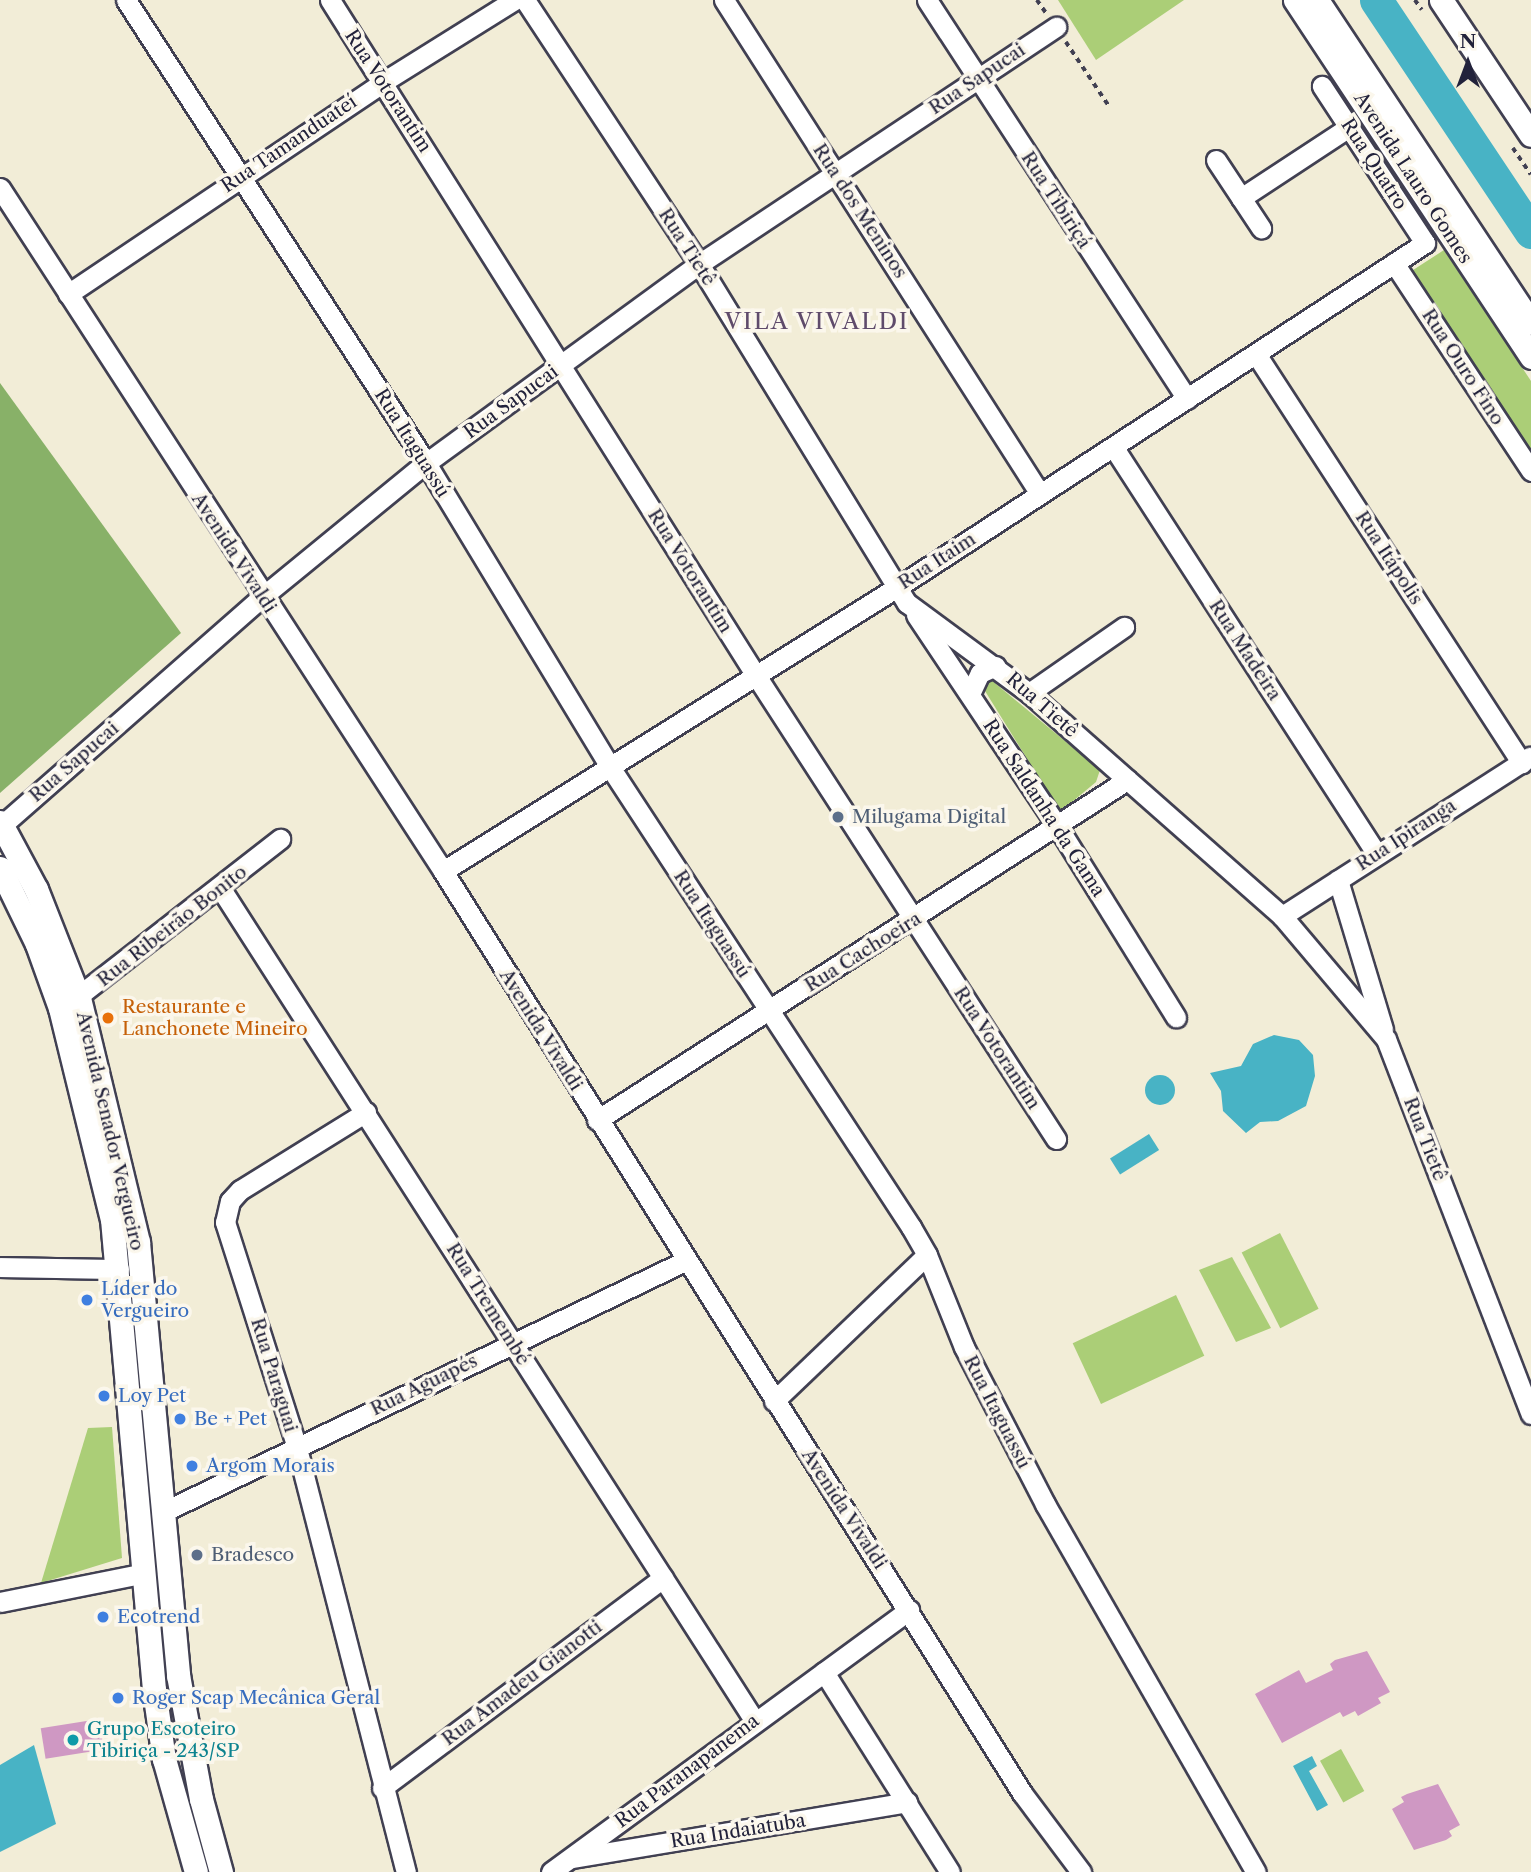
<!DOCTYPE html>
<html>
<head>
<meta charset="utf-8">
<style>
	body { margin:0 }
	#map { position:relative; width:1531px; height:1872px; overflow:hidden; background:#f2edd7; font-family:"Libre Caslon Text",serif }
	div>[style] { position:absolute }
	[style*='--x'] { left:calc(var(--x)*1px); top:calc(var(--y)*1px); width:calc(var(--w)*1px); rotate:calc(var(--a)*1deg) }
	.green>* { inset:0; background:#abce77; transform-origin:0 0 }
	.forest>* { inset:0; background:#88b168 }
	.water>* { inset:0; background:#48b3c5; transform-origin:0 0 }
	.round { border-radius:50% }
	.river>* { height:33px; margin:-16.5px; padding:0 16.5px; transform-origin:16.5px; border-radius:16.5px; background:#48b3c5 }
	.building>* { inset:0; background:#cf98c3; transform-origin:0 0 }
	.path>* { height:3.5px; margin-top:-1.75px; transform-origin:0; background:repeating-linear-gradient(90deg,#414052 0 5px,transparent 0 10px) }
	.roads { filter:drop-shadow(2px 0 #414052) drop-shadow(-2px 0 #414052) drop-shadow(0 2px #414052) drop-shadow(0 -2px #414052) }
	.minor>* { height:19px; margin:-9.5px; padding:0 9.5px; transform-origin:9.5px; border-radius:9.5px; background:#fff }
	.major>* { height:23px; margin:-11.5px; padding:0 11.5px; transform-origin:11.5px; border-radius:11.5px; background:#fff }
	.dots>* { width:19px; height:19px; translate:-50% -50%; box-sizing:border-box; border:4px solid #fbf7ec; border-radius:50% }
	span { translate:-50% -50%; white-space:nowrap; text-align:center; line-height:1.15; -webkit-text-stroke:7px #fbf7ec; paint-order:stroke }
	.street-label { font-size:19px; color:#22223b }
	.service-label { font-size:19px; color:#4e5e75 }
	.left { translate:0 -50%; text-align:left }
	.food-label { font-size:19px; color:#c56008 }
	.shop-label { font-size:19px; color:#366cbe }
	.culture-label { font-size:19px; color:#0d838f }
	.quarter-label { font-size:23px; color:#5f4b6b; letter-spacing:2px }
	.north { position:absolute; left:1433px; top:28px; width:70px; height:70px; -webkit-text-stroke:5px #fbf7ec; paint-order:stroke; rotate:0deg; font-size:19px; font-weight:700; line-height:28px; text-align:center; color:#22223b }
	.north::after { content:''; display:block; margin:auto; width:24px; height:32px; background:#22223b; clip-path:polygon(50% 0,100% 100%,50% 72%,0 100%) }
</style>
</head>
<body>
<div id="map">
	<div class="green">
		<i style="clip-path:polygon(1058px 0,1184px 0,1096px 60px)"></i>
		<i style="clip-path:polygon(1444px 250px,1531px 381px,1531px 455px,1410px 272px)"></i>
		<i style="clip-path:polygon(990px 679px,1100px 770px,1096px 782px,1060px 812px,985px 691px)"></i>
		<i style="left:1280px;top:1233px;width:85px;height:43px;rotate:63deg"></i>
		<i style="clip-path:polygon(1232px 1257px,1271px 1328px,1236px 1342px,1199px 1270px)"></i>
		<i style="left:1176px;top:1295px;width:67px;height:114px;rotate:65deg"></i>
		<i style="clip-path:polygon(112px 1427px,122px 1558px,41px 1583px,88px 1428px)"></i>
		<i style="left:1341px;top:1749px;width:48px;height:24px;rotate:61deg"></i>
	</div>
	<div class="forest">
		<i style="clip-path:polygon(0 383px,181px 633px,0 793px)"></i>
	</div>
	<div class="water">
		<i style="clip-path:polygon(1274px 1035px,1299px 1040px,1313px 1055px,1315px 1076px,1306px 1106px,1278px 1121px,1260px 1122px,1246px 1133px,1223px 1111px,1221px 1091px,1210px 1073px,1241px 1066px,1253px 1044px)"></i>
		<i class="round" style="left:1145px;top:1075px;width:30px;height:30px"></i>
		<i style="left:1149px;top:1134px;width:19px;height:46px;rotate:58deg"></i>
		<i style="clip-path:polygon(34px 1745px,56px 1824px,0 1852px,0 1765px)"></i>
		<i style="clip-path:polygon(1312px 1756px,1317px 1766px,1309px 1771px,1328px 1805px,1317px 1811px,1293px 1766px)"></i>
	</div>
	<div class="river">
		<i style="--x:1376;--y:0;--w:279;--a:56.3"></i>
	</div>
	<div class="building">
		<i style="clip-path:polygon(1367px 1651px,1390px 1692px,1378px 1698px,1381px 1703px,1358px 1716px,1355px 1711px,1343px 1717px,1340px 1712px,1282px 1743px,1255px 1694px,1299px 1670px,1306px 1683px,1333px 1670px,1330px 1664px,1335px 1660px)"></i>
		<i style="left:99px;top:1719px;width:31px;height:59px;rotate:81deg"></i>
		<i style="clip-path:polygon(1438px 1784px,1460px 1825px,1449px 1831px,1452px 1836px,1446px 1840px,1414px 1850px,1392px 1809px,1404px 1802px,1401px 1797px,1407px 1794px)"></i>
	</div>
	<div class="path">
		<i style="--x:1037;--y:0;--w:16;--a:55"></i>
		<i style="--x:1415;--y:0;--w:12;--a:55"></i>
		<i style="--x:1066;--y:42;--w:77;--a:56.1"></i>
		<i style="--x:1513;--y:148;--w:32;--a:56"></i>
	</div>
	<div class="roads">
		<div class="minor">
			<i style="--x:126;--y:0;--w:552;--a:57.06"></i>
			<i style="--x:426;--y:463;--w:355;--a:58.8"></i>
			<i style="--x:610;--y:767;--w:550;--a:56.8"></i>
			<i style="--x:911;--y:1227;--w:32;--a:60"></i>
			<i style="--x:927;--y:1255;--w:99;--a:68.1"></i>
			<i style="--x:964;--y:1347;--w:177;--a:62.7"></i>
			<i style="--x:1045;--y:1504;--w:424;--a:60.2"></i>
			<i style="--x:330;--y:0;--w:797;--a:57.77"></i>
			<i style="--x:755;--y:674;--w:554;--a:57.08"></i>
			<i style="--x:525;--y:0;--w:316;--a:56.6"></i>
			<i style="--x:699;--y:264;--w:398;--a:58.5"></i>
			<i style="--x:907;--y:603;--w:152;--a:36.4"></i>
			<i style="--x:1029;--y:693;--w:337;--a:41.4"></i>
			<i style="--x:1282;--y:916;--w:161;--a:49.8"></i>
			<i style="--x:1386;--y:1039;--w:402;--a:68.9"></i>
			<i style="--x:724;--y:0;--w:586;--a:57.39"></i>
			<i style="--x:927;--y:0;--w:476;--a:56.9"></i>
			<i style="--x:1216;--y:160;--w:82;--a:56.5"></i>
			<i style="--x:0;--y:188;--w:814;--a:57.03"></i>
			<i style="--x:443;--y:871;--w:1089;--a:57.87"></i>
			<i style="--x:1022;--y:1793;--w:99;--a:53.2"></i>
			<i style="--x:1241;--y:198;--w:129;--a:-33.3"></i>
			<i style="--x:1394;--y:263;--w:249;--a:56.6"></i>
			<i style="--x:68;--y:294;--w:380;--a:-33.9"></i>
			<i style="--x:383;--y:82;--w:155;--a:-32"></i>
			<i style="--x:1256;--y:354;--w:488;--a:57"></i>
			<i style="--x:1114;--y:448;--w:481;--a:57.1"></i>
			<i style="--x:916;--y:615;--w:255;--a:56.2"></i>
			<i style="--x:1058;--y:827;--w:224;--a:58.2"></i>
			<i style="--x:1029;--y:693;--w:116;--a:-34.8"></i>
			<i style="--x:970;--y:694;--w:23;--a:-65"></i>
			<i style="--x:980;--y:673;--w:17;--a:-24"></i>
			<i style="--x:0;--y:827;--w:349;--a:-41.3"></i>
			<i style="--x:262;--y:597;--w:212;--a:-39.3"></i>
			<i style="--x:426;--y:463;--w:338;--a:-36.1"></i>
			<i style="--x:699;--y:264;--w:429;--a:-33.6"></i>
			<i style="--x:443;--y:871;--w:538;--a:-32.01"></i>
			<i style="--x:899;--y:586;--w:628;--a:-33.11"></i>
			<i style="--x:1425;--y:243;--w:188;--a:-123.3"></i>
			<i style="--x:1338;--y:880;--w:156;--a:73.2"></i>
			<i style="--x:221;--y:889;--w:987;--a:57.32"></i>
			<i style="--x:1282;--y:916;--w:295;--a:-32.7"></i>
			<i style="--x:68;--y:1004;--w:269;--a:-37.9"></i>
			<i style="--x:366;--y:1112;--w:148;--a:148.2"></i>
			<i style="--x:240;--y:1190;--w:15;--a:132"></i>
			<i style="--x:230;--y:1201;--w:22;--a:103"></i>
			<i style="--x:225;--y:1222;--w:237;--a:72.3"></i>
			<i style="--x:297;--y:1448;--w:438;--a:75.6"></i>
			<i style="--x:597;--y:1120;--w:630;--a:-32.68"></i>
			<i style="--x:0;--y:1267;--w:119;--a:1"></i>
			<i style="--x:774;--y:1401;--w:211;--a:-43.7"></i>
			<i style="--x:165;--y:1511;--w:577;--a:-25.68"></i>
			<i style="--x:0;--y:1602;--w:143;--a:-11.3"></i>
			<i style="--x:824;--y:1672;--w:236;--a:57.8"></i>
			<i style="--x:382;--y:1788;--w:351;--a:-36.8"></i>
			<i style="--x:573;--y:1858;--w:339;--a:-9.5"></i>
			<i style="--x:551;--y:1872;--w:444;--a:-36.2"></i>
		</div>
		<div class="major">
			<i style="--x:1295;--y:0;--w:428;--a:56.5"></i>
			<i style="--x:1317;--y:0;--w:387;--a:56.5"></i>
			<i style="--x:1441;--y:0;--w:162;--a:56.3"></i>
			<i style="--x:0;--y:822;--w:76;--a:61.8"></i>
			<i style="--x:36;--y:889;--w:117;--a:68.5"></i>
			<i style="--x:79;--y:998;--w:251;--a:76.4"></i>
			<i style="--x:138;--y:1242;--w:435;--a:84.7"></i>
			<i style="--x:178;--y:1675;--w:126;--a:79.5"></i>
			<i style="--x:201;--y:1799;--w:76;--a:74.7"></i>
			<i style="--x:0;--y:868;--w:85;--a:64"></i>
			<i style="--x:37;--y:944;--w:68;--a:70.2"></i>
			<i style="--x:60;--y:1008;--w:217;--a:76.2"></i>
			<i style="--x:112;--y:1219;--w:473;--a:84.9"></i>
			<i style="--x:154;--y:1690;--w:70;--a:81.8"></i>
			<i style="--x:164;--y:1759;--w:117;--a:74.2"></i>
		</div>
	</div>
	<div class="dots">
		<i style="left:838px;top:817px;background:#5c6f8a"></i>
		<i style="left:108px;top:1018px;background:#e8710a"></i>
		<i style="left:87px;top:1300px;background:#3f7fe0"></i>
		<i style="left:104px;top:1396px;background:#3f7fe0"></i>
		<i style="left:180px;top:1419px;background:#3f7fe0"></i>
		<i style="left:192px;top:1466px;background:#3f7fe0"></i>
		<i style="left:197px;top:1555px;background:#5c6f8a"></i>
		<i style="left:103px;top:1617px;background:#3f7fe0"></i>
		<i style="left:118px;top:1698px;background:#3f7fe0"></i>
		<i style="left:73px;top:1740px;background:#0f9aa8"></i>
	</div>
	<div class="street-label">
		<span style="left:977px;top:79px;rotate:-34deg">Rua Sapucai</span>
		<span style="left:388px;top:91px;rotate:57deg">Rua Votorantim</span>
		<span style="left:289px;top:144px;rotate:-34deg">Rua Tamanduateí</span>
		<span style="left:1374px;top:164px;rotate:57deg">Rua Quatro</span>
		<span style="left:1413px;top:178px;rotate:57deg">Avenida Lauro Gomes</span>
		<span style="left:1056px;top:200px;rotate:57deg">Rua Tibiriçá</span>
		<span style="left:860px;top:211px;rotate:57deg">Rua dos Meninos</span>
		<span style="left:687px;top:247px;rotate:57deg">Rua Tietê</span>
		<span style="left:1463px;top:367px;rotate:57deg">Rua Ouro Fino</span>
		<span style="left:511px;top:402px;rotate:-36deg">Rua Sapucai</span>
		<span style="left:412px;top:443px;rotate:58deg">Rua Itaguassú</span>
		<span style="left:234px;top:553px;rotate:57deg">Avenida Vivaldi</span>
		<span style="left:1389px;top:558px;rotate:57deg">Rua Itápolis</span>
		<span style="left:937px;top:561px;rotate:-33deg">Rua Itaim</span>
		<span style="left:690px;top:571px;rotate:58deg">Rua Votorantim</span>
		<span style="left:1245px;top:650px;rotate:57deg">Rua Madeira</span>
		<span style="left:1042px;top:705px;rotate:41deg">Rua Tietê</span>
		<span style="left:74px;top:762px;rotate:-41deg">Rua Sapucai</span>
		<span style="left:1044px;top:808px;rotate:57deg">Rua Saldanha da Gama</span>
		<span style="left:1406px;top:835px;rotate:-33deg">Rua Ipiranga</span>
		<span style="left:712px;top:924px;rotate:57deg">Rua Itaguassú</span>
		<span style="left:172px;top:926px;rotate:-38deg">Rua Ribeirão Bonito</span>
		<span style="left:863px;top:952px;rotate:-32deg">Rua Cachoeira</span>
		<span style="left:541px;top:1030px;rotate:58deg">Avenida Vivaldi</span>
		<span style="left:997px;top:1048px;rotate:57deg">Rua Votorantim</span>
		<span style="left:110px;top:1131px;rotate:77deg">Avenida Senador Vergueiro</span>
		<span style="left:1425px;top:1139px;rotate:69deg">Rua Tietê</span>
		<span style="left:488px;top:1304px;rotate:58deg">Rua Tremembé</span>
		<span style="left:274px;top:1375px;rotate:73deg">Rua Paraguai</span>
		<span style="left:424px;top:1385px;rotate:-26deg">Rua Aguapés</span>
		<span style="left:997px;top:1412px;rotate:63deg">Rua Itaguassú</span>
		<span style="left:844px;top:1509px;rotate:57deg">Avenida Vivaldi</span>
		<span style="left:522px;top:1683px;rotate:-37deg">Rua Amadeu Gianotti</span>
		<span style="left:687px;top:1771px;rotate:-37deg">Rua Paranapanema</span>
		<span style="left:738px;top:1831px;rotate:-9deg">Rua Indaiatuba</span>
	</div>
	<div class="service-label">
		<span class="left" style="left:852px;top:817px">Milugama Digital</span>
		<span class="left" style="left:211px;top:1555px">Bradesco</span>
	</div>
	<div class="food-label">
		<span class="left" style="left:122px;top:1018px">Restaurante e<br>Lanchonete Mineiro</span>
	</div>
	<div class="shop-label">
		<span class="left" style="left:101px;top:1300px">Líder do<br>Vergueiro</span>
		<span class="left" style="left:118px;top:1396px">Loy Pet</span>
		<span class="left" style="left:194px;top:1419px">Be + Pet</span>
		<span class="left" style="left:206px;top:1466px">Argom Morais</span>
		<span class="left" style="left:117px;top:1617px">Ecotrend</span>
		<span class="left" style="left:132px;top:1698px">Roger Scap Mecânica Geral</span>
	</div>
	<div class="culture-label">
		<span class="left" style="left:87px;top:1740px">Grupo Escoteiro<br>Tibiriça - 243/SP</span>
	</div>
	<div class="quarter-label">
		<span style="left:817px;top:321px">VILA VIVALDI</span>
	</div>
	<div class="north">N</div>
</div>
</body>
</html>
